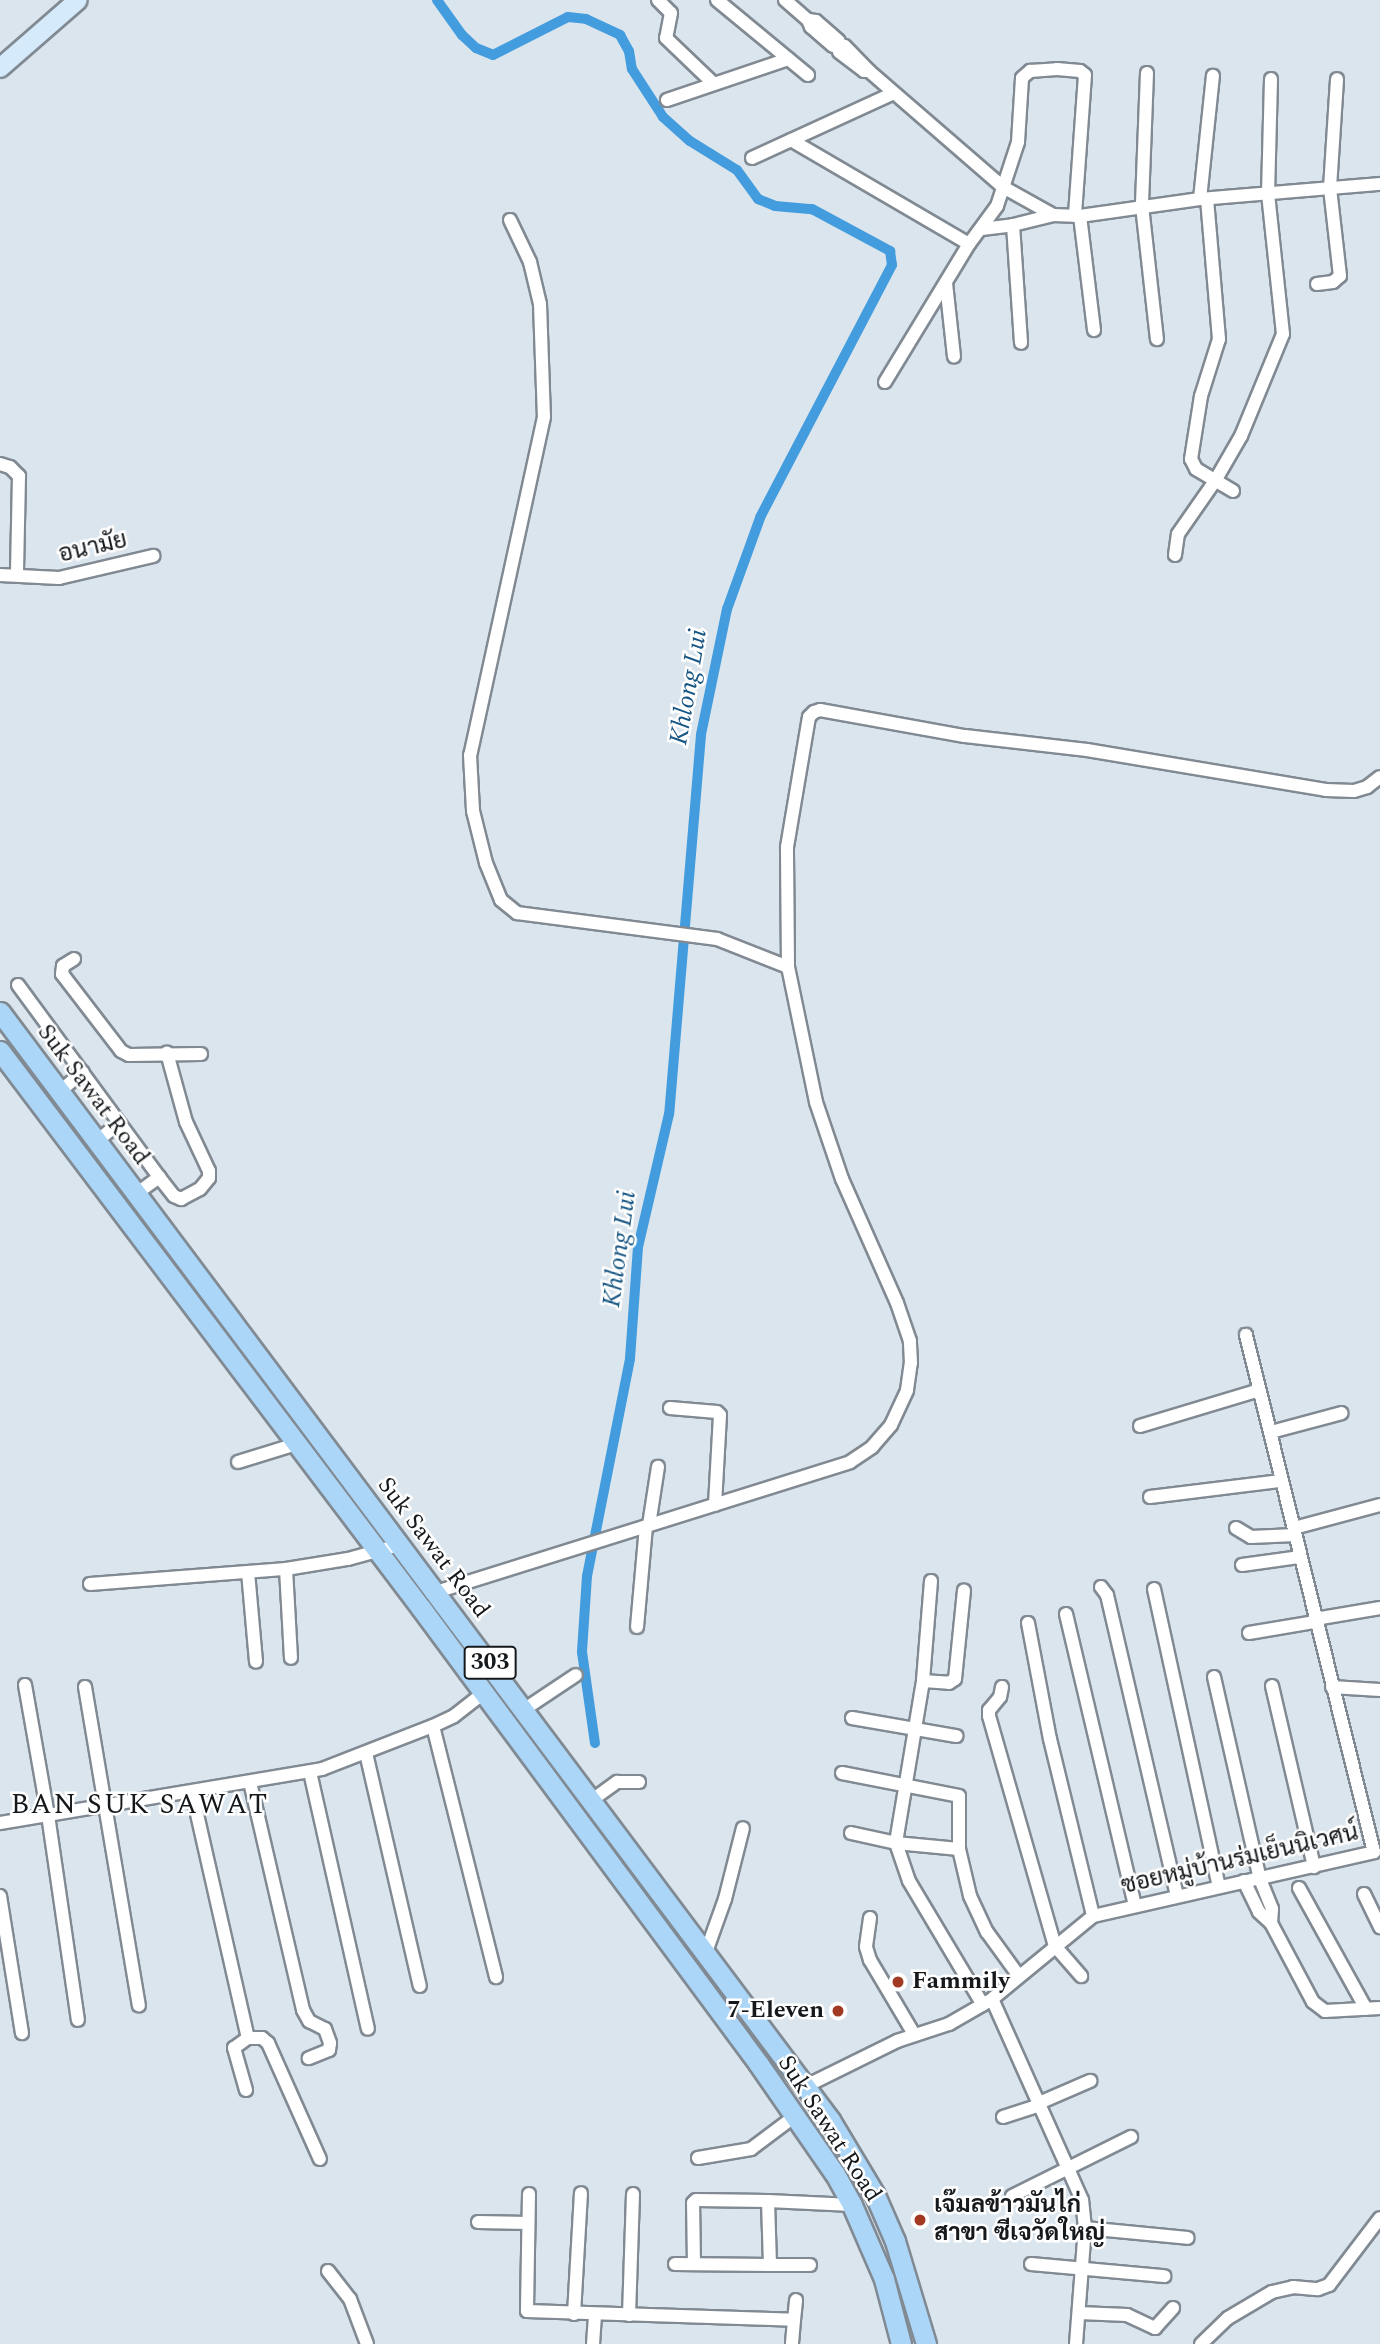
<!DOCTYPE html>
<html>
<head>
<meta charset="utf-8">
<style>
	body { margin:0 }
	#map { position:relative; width:1380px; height:2344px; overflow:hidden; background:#dbe5ed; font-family:Spectral,Sarabun,serif }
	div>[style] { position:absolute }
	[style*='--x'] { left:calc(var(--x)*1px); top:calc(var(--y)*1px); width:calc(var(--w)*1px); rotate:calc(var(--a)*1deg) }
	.canal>* { height:10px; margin:-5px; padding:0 5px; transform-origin:5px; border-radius:5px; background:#439cdd }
	.roads { filter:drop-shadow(2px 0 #818a92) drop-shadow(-2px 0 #818a92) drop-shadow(0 2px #818a92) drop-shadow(0 -2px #818a92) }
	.minor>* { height:12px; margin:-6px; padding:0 6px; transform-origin:6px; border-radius:6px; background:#fff }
	.secondary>* { height:18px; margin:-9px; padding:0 9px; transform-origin:9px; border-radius:9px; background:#d5ebfc }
	.primary>* { height:19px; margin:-9.5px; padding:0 9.5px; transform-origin:9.5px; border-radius:9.5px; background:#acd6f8 }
	.dots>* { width:19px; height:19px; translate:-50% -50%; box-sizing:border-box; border:4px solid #fff; border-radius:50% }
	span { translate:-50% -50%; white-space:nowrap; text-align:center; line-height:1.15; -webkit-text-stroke:5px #fff; paint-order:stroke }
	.shield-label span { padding:2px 5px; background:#fff; border:2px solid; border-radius:5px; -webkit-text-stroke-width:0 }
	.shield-label { font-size:23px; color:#15191c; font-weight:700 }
	.street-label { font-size:24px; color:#15191c }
	.poi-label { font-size:24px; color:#15191c; font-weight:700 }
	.left { translate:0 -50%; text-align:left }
	.right { translate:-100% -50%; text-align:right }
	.water-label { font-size:26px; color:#185783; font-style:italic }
	.quarter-label { font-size:28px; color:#15191c; letter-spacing:2px }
</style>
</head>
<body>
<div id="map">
	<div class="canal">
		<i style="--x:437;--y:0;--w:43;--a:54.5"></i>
		<i style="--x:462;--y:35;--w:19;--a:43"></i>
		<i style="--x:476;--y:48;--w:18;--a:22"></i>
		<i style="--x:493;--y:55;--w:84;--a:-26.9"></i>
		<i style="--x:568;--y:17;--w:18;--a:6"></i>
		<i style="--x:586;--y:19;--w:38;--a:25"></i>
		<i style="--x:620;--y:35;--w:18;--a:61"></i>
		<i style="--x:629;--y:51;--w:18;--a:81"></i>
		<i style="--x:632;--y:69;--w:57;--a:57.1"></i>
		<i style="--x:663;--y:117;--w:36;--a:42"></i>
		<i style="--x:690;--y:141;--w:55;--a:31.7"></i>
		<i style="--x:737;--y:170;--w:36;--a:54"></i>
		<i style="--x:758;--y:199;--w:18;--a:22"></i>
		<i style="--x:775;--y:206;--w:37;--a:5"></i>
		<i style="--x:812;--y:209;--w:89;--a:28.3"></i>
		<i style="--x:890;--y:251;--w:14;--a:82"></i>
		<i style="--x:892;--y:265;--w:285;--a:117.6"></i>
		<i style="--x:760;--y:518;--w:97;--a:109.9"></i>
		<i style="--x:727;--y:609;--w:129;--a:101.7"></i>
		<i style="--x:701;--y:735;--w:380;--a:94.8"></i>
		<i style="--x:669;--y:1114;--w:137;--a:103.1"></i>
		<i style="--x:638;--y:1247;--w:112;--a:94.1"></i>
		<i style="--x:630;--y:1359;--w:221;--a:101.2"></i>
		<i style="--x:587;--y:1576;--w:76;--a:93.8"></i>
		<i style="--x:582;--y:1652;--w:92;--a:81.9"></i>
	</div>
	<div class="roads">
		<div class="minor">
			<i style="--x:658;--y:0;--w:18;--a:45"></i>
			<i style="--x:671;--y:13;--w:25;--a:101"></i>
			<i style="--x:666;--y:38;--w:66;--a:43.8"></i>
			<i style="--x:717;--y:0;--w:118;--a:39.5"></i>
			<i style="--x:785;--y:0;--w:30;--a:41"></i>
			<i style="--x:833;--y:46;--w:29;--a:-139"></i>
			<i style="--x:811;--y:27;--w:8;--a:-113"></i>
			<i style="--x:808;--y:20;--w:8;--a:7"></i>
			<i style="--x:816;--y:21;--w:30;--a:41"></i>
			<i style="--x:839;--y:52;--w:31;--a:37"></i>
			<i style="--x:864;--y:71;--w:5;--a:0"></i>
			<i style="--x:869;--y:71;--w:35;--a:-134"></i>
			<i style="--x:869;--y:71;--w:177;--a:40.9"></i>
			<i style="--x:1003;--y:187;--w:57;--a:29.2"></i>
			<i style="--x:1053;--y:215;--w:27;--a:2"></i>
			<i style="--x:1080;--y:216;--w:121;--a:-8.1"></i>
			<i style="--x:1200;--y:199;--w:181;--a:-4.8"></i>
			<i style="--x:1147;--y:73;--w:133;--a:92.2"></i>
			<i style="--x:1142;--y:206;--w:134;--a:83.6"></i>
			<i style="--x:667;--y:100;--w:128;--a:-18.7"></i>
			<i style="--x:791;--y:140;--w:206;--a:30.3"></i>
			<i style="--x:752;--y:158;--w:156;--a:-24.6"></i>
			<i style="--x:1200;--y:199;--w:124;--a:-84"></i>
			<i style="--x:1207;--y:199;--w:141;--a:85.1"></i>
			<i style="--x:1219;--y:339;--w:60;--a:107.5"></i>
			<i style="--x:1201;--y:396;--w:64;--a:99"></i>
			<i style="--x:1191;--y:459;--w:11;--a:63"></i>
			<i style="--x:1196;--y:469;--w:43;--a:30.7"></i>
			<i style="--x:1080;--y:216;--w:115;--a:83"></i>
			<i style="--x:510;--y:220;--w:47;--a:64.5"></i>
			<i style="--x:530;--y:262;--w:43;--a:76.6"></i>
			<i style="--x:540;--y:304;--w:113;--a:88"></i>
			<i style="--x:544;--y:417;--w:346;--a:102.3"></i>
			<i style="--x:470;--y:755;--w:56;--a:86.9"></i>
			<i style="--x:473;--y:811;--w:54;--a:76"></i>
			<i style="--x:486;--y:863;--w:40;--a:68"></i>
			<i style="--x:501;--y:900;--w:21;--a:39"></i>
			<i style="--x:517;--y:913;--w:202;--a:7.4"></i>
			<i style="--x:717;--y:939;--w:76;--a:21.5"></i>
			<i style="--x:1013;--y:225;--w:118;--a:86.1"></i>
			<i style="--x:982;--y:229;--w:31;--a:-7"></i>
			<i style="--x:1013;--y:225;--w:41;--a:-14"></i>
			<i style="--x:946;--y:283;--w:74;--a:83.8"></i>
			<i style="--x:1317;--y:284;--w:16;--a:-7"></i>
			<i style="--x:1333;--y:282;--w:9;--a:-41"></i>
			<i style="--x:1340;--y:276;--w:89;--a:-96.5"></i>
			<i style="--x:1330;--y:188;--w:109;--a:-86.3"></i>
			<i style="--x:885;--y:382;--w:162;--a:-58.7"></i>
			<i style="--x:969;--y:244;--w:47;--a:-53.6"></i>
			<i style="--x:997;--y:206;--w:67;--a:-71.8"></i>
			<i style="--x:1018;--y:142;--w:64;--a:-86.4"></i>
			<i style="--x:1022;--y:78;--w:11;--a:-41"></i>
			<i style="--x:1030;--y:71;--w:27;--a:-4"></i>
			<i style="--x:1057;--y:69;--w:23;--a:5"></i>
			<i style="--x:1080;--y:71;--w:6;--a:39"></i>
			<i style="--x:1085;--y:75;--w:141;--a:94.1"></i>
			<i style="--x:0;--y:464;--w:10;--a:17"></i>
			<i style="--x:10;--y:467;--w:13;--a:45"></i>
			<i style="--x:19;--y:476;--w:99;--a:91.2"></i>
			<i style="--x:1175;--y:555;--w:21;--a:-82"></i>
			<i style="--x:1178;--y:534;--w:65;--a:-55.1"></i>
			<i style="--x:1215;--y:481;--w:52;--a:-60"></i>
			<i style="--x:1241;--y:436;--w:110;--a:-67.6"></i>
			<i style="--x:1283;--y:334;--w:141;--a:-96.1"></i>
			<i style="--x:1268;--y:194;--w:115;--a:-88.5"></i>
			<i style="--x:0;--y:575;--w:59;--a:2.9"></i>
			<i style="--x:59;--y:578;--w:97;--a:-13.2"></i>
			<i style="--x:74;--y:959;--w:13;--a:148"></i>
			<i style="--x:63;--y:966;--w:8;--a:97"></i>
			<i style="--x:62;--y:974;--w:97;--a:52.5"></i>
			<i style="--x:121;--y:1051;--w:9;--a:27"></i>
			<i style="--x:129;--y:1055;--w:72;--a:-0.8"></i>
			<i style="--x:18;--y:985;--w:238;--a:53.7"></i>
			<i style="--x:159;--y:1177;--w:24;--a:52"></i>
			<i style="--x:174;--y:1196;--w:8;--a:23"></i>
			<i style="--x:181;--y:1199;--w:21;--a:-28"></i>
			<i style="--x:200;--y:1189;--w:14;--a:-51"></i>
			<i style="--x:209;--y:1178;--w:7;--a:-90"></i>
			<i style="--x:209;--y:1171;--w:54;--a:-115.1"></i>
			<i style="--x:186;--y:1122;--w:72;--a:-105.4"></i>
			<i style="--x:59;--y:1092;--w:31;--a:-40"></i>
			<i style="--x:97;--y:1141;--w:28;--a:-39"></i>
			<i style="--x:136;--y:1194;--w:29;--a:-36"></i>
			<i style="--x:670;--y:1408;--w:47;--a:4.9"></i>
			<i style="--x:717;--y:1412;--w:4;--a:45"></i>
			<i style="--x:720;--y:1415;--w:90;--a:93.2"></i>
			<i style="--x:1140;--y:1426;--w:124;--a:-16.8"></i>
			<i style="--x:1271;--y:1432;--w:73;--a:-15"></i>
			<i style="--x:238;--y:1462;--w:61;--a:-17.2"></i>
			<i style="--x:1150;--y:1497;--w:132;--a:-7"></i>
			<i style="--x:649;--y:1525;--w:59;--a:-81.2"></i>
			<i style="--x:1236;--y:1528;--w:17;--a:31"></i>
			<i style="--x:1251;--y:1537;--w:44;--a:-2.6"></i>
			<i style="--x:1294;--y:1528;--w:89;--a:-15"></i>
			<i style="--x:1242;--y:1565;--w:59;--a:-7.9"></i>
			<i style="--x:286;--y:1569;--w:89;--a:86.8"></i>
			<i style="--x:248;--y:1572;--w:90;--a:84.9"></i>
			<i style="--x:931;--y:1581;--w:100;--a:94.6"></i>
			<i style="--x:923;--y:1681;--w:164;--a:99.5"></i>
			<i style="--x:896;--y:1843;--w:40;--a:71.1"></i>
			<i style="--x:909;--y:1881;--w:144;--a:59.2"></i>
			<i style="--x:90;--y:1584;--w:197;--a:-4.4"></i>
			<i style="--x:286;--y:1569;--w:63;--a:-9.2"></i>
			<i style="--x:348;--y:1559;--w:53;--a:-15.4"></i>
			<i style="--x:1101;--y:1587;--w:10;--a:53"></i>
			<i style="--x:1107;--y:1595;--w:308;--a:76.9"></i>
			<i style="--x:1154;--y:1589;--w:304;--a:77.7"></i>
			<i style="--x:436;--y:1592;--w:434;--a:-17.4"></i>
			<i style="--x:850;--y:1462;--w:27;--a:-34"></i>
			<i style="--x:872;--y:1447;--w:29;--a:-49"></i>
			<i style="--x:891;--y:1425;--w:38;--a:-65"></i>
			<i style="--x:907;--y:1390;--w:27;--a:-82"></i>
			<i style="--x:911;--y:1363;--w:22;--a:-93"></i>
			<i style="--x:910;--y:1341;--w:40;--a:-108.9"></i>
			<i style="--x:897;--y:1303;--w:136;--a:-113.9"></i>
			<i style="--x:842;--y:1179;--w:81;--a:-108.7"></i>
			<i style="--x:816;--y:1102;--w:138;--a:-101.7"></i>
			<i style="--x:788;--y:967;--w:120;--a:-90.5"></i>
			<i style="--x:787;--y:847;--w:132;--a:-80.4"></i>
			<i style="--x:809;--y:717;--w:7;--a:-45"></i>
			<i style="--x:814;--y:712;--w:6;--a:-18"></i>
			<i style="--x:820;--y:710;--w:147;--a:10.2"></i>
			<i style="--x:965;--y:736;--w:123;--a:6.5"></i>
			<i style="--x:1087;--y:750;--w:242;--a:9.5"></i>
			<i style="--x:1326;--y:790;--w:28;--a:2"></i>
			<i style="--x:1354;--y:791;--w:14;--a:-17"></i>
			<i style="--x:1367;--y:787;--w:16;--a:-38"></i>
			<i style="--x:1066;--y:1614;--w:299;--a:76.7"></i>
			<i style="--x:1315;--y:1619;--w:66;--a:-9.6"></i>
			<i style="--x:1028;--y:1623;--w:118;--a:79.3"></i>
			<i style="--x:1050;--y:1739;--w:182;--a:76.3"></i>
			<i style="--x:637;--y:1627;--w:101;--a:-84.9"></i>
			<i style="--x:1249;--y:1633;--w:67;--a:-9.5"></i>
			<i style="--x:1214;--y:1677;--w:207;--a:77.2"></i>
			<i style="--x:1260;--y:1879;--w:32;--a:68"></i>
			<i style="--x:1272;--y:1909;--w:14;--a:94"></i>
			<i style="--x:923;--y:1681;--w:26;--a:4"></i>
			<i style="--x:949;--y:1683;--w:7;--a:-34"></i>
			<i style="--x:955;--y:1679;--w:89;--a:-84.2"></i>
			<i style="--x:25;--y:1685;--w:132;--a:80"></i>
			<i style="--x:48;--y:1815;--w:207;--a:81.7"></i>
			<i style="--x:1272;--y:1686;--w:186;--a:76.9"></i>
			<i style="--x:85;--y:1687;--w:323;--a:80.4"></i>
			<i style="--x:1002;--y:1687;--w:10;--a:101"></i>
			<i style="--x:1000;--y:1697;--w:17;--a:130"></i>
			<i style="--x:989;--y:1710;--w:6;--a:90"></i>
			<i style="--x:989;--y:1716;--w:239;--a:74"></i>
			<i style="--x:1055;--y:1946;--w:40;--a:49"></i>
			<i style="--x:1332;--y:1687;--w:48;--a:3.6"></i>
			<i style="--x:525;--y:1709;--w:61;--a:-33.7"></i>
			<i style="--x:852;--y:1718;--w:106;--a:9.8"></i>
			<i style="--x:433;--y:1726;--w:259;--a:75.9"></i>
			<i style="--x:366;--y:1753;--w:239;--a:77"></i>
			<i style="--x:310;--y:1772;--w:263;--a:77.3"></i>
			<i style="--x:842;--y:1773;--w:119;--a:11.1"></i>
			<i style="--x:959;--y:1796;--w:53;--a:90"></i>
			<i style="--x:959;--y:1849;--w:48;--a:76.8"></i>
			<i style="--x:970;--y:1896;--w:40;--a:65"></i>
			<i style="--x:987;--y:1932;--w:54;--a:54"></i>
			<i style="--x:250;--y:1782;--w:234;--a:76.9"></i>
			<i style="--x:303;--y:2010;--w:13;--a:61"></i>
			<i style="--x:309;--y:2021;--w:18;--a:27"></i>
			<i style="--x:325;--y:2029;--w:15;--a:70"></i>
			<i style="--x:330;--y:2043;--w:7;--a:98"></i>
			<i style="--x:329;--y:2050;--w:22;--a:158"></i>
			<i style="--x:192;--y:1792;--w:252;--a:77.2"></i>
			<i style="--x:248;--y:2038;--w:14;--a:0"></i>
			<i style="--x:262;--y:2038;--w:8;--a:40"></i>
			<i style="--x:268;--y:2043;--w:127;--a:65.9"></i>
			<i style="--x:592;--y:1800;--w:31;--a:-36"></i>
			<i style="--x:617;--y:1782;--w:22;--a:0"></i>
			<i style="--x:0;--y:1823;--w:326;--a:-9.5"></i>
			<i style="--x:322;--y:1769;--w:119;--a:-21.2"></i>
			<i style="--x:433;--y:1726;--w:23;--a:-25"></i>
			<i style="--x:454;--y:1716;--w:37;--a:-38"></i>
			<i style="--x:851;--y:1833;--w:46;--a:12.5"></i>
			<i style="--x:896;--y:1843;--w:63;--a:5.4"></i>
			<i style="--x:1244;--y:1881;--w:34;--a:64"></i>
			<i style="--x:1259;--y:1912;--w:16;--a:43"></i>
			<i style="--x:1271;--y:1923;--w:89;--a:62"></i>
			<i style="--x:1313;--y:2002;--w:15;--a:37"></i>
			<i style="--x:1325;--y:2011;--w:55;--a:-3.1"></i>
			<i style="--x:1299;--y:1888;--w:138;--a:61"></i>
			<i style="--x:1364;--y:1894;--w:37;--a:64"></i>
			<i style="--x:0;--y:1896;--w:139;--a:80.9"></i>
			<i style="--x:870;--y:1918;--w:29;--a:98"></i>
			<i style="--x:866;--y:1947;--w:14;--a:73"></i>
			<i style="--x:870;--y:1960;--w:86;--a:59.3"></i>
			<i style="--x:706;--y:1952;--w:56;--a:-70.3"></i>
			<i style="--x:725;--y:1899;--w:73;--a:-75.8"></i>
			<i style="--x:806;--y:2086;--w:102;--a:-26.3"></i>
			<i style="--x:897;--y:2041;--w:55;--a:-18.1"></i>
			<i style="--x:949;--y:2024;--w:46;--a:-29.9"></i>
			<i style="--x:246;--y:2090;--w:44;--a:-105.9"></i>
			<i style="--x:234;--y:2048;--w:17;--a:-36"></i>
			<i style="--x:1039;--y:2103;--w:56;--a:-23.3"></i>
			<i style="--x:1003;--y:2117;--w:39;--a:-18"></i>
			<i style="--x:698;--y:2158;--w:54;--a:-9.6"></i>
			<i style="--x:751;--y:2149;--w:55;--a:-36.9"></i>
			<i style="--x:529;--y:2194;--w:117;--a:91"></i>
			<i style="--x:527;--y:2311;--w:267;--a:1.9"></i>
			<i style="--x:794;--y:2320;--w:24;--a:95"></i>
			<i style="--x:1012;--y:2196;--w:133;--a:-26.4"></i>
			<i style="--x:478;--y:2222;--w:50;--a:1.1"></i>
			<i style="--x:1085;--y:2228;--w:103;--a:5.5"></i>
			<i style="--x:675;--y:2264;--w:95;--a:0.6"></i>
			<i style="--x:770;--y:2265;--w:64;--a:-91.8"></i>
			<i style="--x:768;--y:2201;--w:84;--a:2.7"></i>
			<i style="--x:694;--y:2264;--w:61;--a:-90.9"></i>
			<i style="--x:693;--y:2203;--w:4;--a:-45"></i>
			<i style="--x:696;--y:2200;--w:72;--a:0.8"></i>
			<i style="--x:1031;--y:2264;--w:134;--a:5.2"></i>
			<i style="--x:770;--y:2265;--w:40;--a:0"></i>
			<i style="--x:328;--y:2271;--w:36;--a:52"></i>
			<i style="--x:350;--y:2299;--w:48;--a:69.3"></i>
			<i style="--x:1079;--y:2313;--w:48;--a:2.4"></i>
			<i style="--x:1127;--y:2315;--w:31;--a:25"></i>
			<i style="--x:1155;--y:2328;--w:27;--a:-48"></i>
			<i style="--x:574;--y:2314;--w:121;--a:-86.7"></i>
			<i style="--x:629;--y:2315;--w:121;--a:-88.1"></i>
			<i style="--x:794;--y:2320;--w:20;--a:-84"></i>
			<i style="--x:593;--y:2344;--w:30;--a:-86"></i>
			<i style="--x:1076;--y:2344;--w:116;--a:-85.6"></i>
			<i style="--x:1085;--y:2228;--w:28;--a:-96"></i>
			<i style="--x:1082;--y:2200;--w:220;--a:-114.1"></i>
			<i style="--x:992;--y:1999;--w:131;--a:-39.4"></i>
			<i style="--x:1093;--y:1916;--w:288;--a:-12.8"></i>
			<i style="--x:1374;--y:1852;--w:533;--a:-103.91"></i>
			<i style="--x:1201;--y:2344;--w:37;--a:-44"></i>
			<i style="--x:1228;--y:2318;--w:51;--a:-30.6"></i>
			<i style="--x:1272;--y:2292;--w:22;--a:-13"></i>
			<i style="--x:1293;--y:2287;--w:25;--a:5"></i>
			<i style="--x:1318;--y:2289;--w:12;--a:-20"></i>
			<i style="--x:1329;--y:2285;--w:84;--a:-52.7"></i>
		</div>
		<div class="secondary">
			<i style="--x:0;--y:68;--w:103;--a:-41.1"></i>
		</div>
		<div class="primary">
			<i style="--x:0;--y:1012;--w:1384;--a:53.16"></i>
			<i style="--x:830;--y:2120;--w:87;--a:59"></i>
			<i style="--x:875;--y:2195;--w:50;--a:66.5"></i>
			<i style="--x:895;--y:2241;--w:108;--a:73.2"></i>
			<i style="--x:0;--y:1051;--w:698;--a:52.92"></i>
			<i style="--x:421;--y:1608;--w:566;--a:53.47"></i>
			<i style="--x:758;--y:2063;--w:135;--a:55.3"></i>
			<i style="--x:835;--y:2174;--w:35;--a:61"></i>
			<i style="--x:852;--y:2205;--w:81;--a:66.6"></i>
			<i style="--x:884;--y:2279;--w:67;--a:75.3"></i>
		</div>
	</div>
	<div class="dots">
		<i style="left:898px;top:1982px;background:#a23922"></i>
		<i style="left:838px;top:2011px;background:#a23922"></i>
		<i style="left:920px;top:2220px;background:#a23922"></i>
	</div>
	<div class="shield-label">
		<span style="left:490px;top:1663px">303</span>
	</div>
	<div class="street-label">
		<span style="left:93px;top:548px;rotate:-13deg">อนามัย</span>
		<span style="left:93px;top:1095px;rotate:53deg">Suk Sawat Road</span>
		<span style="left:433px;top:1548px;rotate:53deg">Suk Sawat Road</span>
		<span style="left:1240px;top:1860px;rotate:-13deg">ซอยหมู่บ้านร่มเย็นนิเวศน์</span>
		<span style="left:829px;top:2129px;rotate:57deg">Suk Sawat Road</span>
	</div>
	<div class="poi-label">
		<span class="left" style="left:912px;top:1982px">Fammily</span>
		<span class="right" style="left:824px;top:2011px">7-Eleven</span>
		<span class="left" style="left:934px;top:2220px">เจ๊มลข้าวมันไก่<br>สาขา ซีเจวัดใหญ่</span>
	</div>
	<div class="water-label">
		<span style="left:689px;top:687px;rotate:-80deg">Khlong Lui</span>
		<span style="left:620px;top:1249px;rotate:-82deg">Khlong Lui</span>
	</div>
	<div class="quarter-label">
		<span style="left:140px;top:1805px">BAN SUK SAWAT</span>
	</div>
</div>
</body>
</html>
